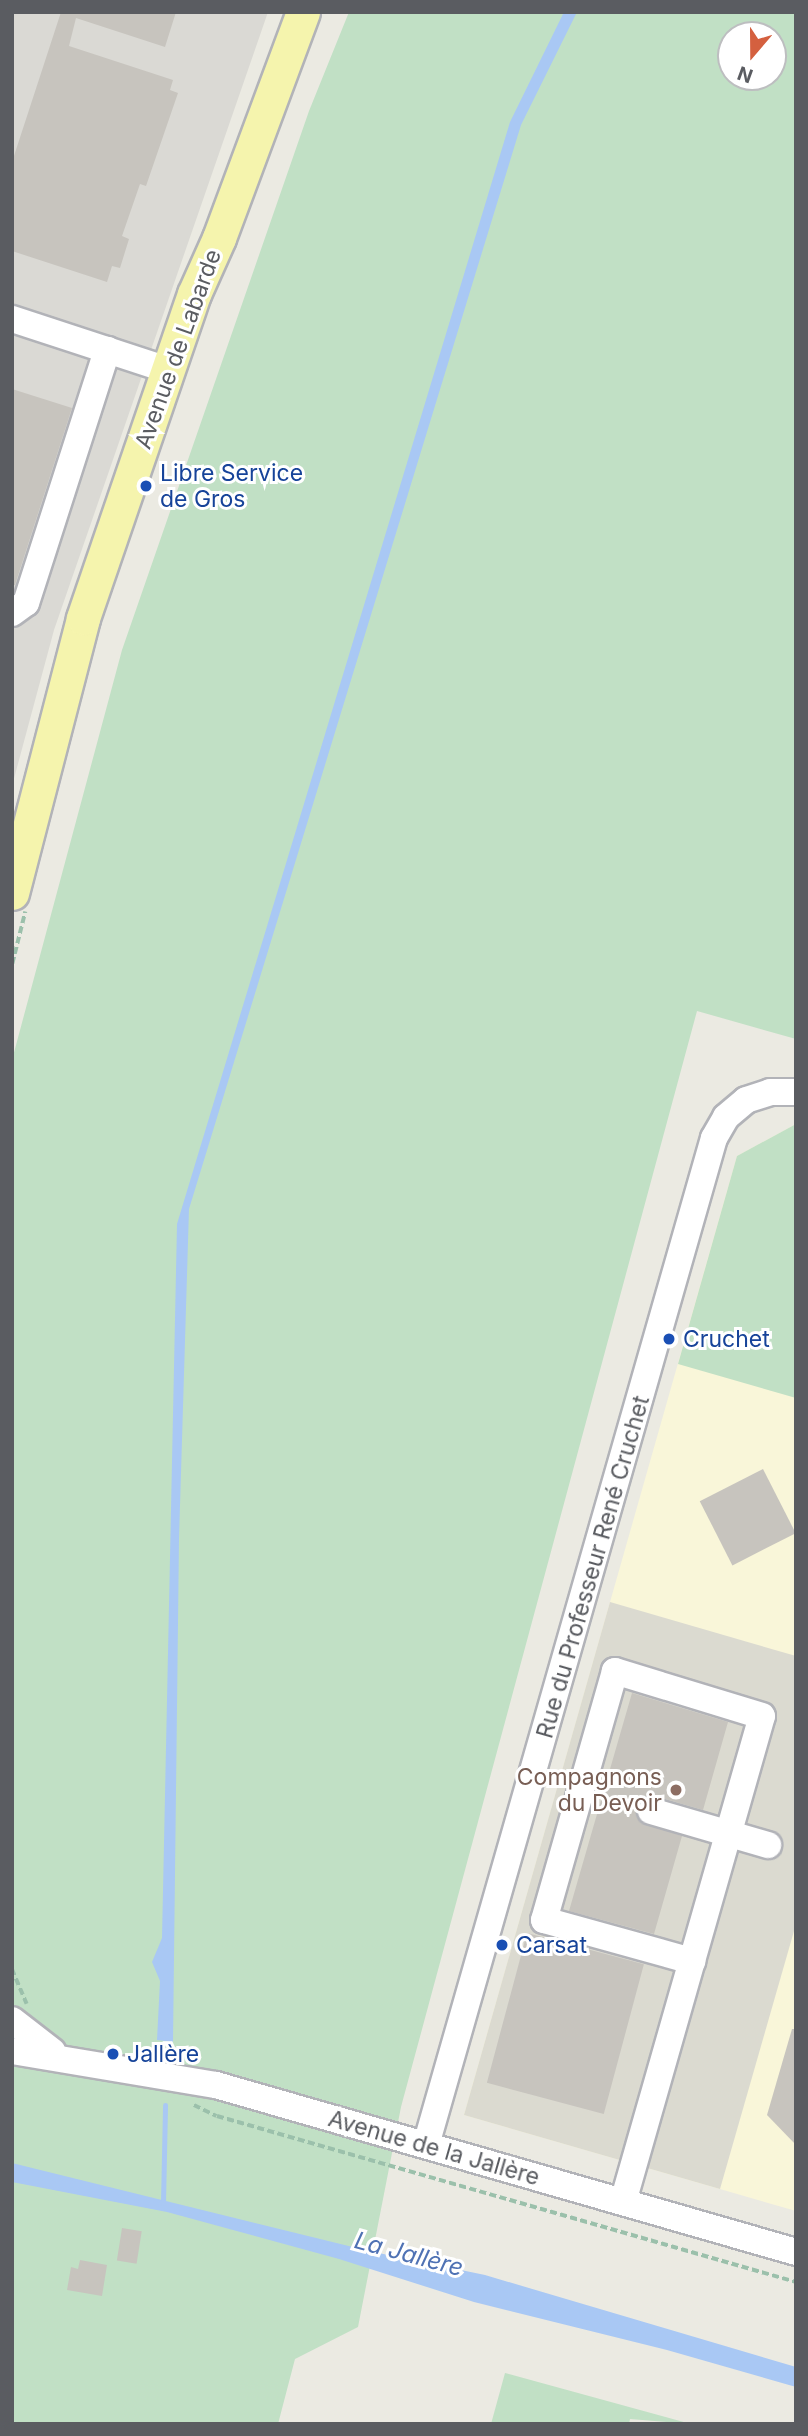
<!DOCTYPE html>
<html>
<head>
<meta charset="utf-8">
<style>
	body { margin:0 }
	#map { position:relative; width:808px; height:2436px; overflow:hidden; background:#ebeae2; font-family:Inter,sans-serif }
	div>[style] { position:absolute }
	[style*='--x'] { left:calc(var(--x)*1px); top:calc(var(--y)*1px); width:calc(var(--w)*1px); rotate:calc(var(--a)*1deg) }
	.commercial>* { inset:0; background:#f9f6d9 }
	.industrial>* { inset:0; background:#dad9d4 }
	.education>* { inset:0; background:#dbdad0 }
	.green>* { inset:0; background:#c1e0c5 }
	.water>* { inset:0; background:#a9c8f4 }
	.stream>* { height:5px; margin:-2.5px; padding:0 2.5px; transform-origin:2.5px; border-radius:2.5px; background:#a9c8f4 }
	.building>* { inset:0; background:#c7c4be; transform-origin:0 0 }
	.path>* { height:3.5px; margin-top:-1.75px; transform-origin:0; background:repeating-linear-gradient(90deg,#9bc0ab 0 7px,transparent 0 10.5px) }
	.roads { filter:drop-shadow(2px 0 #b2b3b8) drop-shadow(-2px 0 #b2b3b8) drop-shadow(0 2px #b2b3b8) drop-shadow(0 -2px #b2b3b8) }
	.minor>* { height:26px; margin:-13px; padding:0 13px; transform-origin:13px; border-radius:13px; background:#fff }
	.major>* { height:33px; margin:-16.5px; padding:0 16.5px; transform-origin:16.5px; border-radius:16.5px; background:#f5f4ad }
	.dots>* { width:19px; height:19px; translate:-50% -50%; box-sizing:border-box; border:4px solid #fff; border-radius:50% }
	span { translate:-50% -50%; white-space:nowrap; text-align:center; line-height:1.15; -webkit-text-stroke:6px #fff; paint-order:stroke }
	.street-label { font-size:23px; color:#5a5c61 }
	.transit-label { font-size:23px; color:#164399 }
	.left { translate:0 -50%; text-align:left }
	.education-label { font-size:23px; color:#785e54 }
	.right { translate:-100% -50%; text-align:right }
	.water-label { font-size:24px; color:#4f72b4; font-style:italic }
	.frame { position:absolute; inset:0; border:14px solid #5a5c61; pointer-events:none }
	.north { position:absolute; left:717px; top:21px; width:70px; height:70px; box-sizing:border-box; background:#fff; border:2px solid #bdbec0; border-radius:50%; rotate:200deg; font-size:19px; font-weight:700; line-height:28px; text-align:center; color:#5a5c61 }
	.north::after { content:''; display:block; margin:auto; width:24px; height:32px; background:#d4603f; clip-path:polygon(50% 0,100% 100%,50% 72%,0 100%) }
</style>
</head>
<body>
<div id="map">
	<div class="commercial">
		<i style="clip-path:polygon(796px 1124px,796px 2211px,464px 2115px,737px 1156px)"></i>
	</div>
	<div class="industrial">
		<i style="clip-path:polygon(12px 12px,268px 12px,54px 630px,12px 786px)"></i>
	</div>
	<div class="education">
		<i style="clip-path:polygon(610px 1602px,796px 1656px,796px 1924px,720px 2189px,464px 2115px)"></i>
	</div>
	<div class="green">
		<i style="clip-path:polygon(evenodd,349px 12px,796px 12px,796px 1039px,697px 1011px,401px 2107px,358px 2327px,295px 2359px,278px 2424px,12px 2424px,12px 1060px,122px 650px,309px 111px,349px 12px,731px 35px,773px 35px,773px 77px,731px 77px,731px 35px)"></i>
		<i style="clip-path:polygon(796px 1124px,796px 1398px,678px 1364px,737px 1156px)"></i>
		<i style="clip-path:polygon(505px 2373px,691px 2424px,630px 2419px,629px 2424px,491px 2424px)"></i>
	</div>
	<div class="water">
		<i style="clip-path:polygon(564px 12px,577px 12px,521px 125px,189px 1209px,179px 1539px,173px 2042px,157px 2040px,160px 1981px,152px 1962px,162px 1938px,177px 1224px,510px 122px)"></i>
		<i style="clip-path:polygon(12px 2163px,369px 2251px,485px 2275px,796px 2367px,796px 2387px,667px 2350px,474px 2302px,339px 2259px,167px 2212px,12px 2182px)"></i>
	</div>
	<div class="stream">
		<i style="--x:163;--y:2203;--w:98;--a:-88.8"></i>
	</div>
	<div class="building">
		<i style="clip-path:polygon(61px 12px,176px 12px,165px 47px,76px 18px,69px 46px,173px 80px,170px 90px,178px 93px,146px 186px,140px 184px,122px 236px,129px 239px,120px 268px,112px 266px,107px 282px,12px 251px,12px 162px)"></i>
		<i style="clip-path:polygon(12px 389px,72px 408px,15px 585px,12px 585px)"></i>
		<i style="left:763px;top:1469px;width:72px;height:71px;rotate:63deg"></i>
		<i style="clip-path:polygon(632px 1693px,728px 1722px,703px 1810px,655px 1796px,647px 1796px,636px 1806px,640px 1822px,682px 1836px,654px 1934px,569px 1911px)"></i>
		<i style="left:527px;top:1933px;width:121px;height:155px;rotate:15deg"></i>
		<i style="clip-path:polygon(792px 2029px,796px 2029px,796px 2145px,767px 2115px)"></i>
		<i style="left:122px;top:2228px;width:20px;height:33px;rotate:9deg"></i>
		<i style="clip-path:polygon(80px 2260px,107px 2265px,102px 2296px,67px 2290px,71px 2267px,78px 2269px)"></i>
	</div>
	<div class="path">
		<i style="--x:12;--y:964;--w:54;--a:-76"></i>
		<i style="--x:12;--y:1969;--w:38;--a:67"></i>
		<i style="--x:194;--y:2105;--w:25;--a:26"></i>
		<i style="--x:217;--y:2116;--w:602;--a:16"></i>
	</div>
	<div class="roads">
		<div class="minor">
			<i style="--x:12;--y:319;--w:164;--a:18.1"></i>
			<i style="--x:12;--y:613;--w:17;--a:-36"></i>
			<i style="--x:26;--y:603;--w:266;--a:-72.2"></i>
			<i style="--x:651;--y:1811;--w:122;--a:16.2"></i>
			<i style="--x:12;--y:2020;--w:51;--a:37.8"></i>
			<i style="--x:12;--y:2051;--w:207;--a:9.5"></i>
			<i style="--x:216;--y:2085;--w:604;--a:16.06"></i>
			<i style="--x:426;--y:2145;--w:1047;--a:-74.04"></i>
			<i style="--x:714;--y:1138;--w:24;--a:-60"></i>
			<i style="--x:726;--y:1117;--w:26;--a:-40"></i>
			<i style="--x:746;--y:1100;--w:25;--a:-18"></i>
			<i style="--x:770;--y:1092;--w:26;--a:0"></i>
			<i style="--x:623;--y:2202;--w:505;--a:-74.04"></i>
			<i style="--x:762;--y:1716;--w:154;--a:-163"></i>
			<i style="--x:615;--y:1671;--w:259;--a:105.9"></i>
			<i style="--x:544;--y:1920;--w:154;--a:15.5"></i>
		</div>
		<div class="major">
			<i style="--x:12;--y:893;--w:284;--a:-75.5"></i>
			<i style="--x:83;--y:618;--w:342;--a:-71.1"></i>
			<i style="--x:194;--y:294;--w:61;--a:-65.9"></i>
			<i style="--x:219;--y:238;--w:241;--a:-69.6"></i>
		</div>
	</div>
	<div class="dots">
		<i style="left:146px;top:486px;background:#1a4fb4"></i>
		<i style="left:669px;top:1339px;background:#1a4fb4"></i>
		<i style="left:676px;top:1790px;background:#8d6e63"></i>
		<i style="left:502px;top:1945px;background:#1a4fb4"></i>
		<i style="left:113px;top:2054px;background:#1a4fb4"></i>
	</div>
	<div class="street-label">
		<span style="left:178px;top:349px;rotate:-70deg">Avenue de Labarde</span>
		<span style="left:593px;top:1567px;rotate:-74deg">Rue du Professeur René Cruchet</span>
		<span style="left:434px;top:2148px;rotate:16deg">Avenue de la Jallère</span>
	</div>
	<div class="transit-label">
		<span class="left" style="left:160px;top:486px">Libre Service<br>de Gros</span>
		<span class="left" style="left:683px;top:1339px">Cruchet</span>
		<span class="left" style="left:516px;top:1945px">Carsat</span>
		<span class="left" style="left:127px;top:2054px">Jallère</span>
	</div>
	<div class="education-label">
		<span class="right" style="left:662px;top:1790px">Compagnons<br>du Devoir</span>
	</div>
	<div class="water-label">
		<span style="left:409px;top:2254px;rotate:15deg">La Jallère</span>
	</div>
	<div class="frame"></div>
	<div class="north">N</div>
</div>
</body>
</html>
